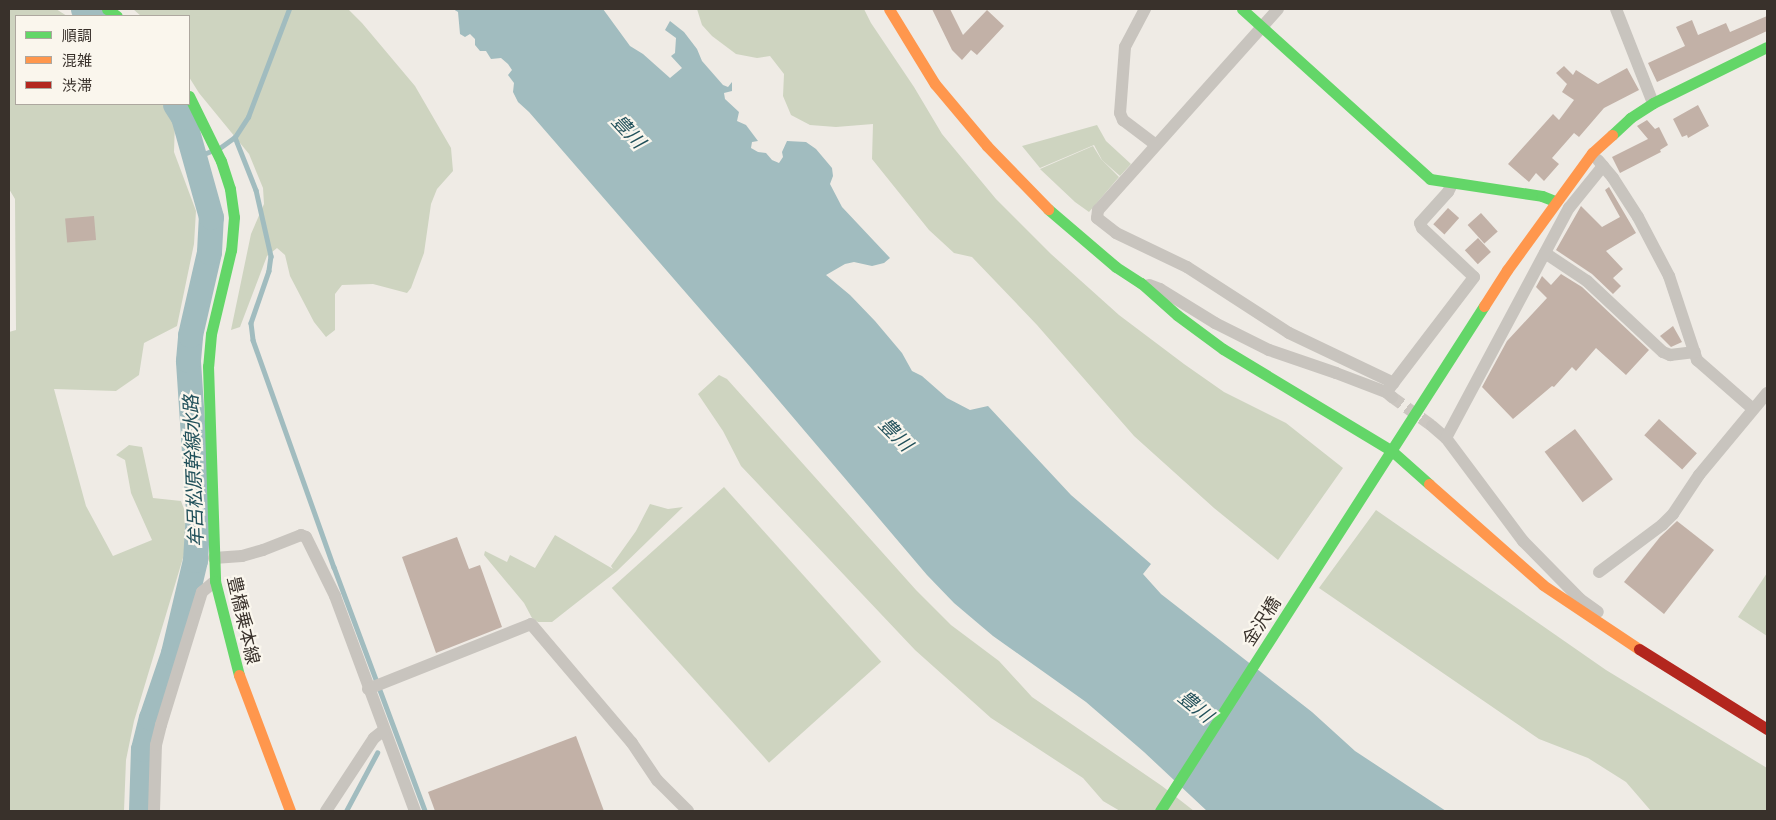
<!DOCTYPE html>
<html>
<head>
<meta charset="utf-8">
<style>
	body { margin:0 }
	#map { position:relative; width:1776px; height:820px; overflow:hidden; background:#efebe5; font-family:Lato,"Noto Sans JP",sans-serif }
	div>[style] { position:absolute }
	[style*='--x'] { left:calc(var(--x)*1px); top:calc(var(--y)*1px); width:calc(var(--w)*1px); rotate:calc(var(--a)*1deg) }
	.green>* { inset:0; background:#ced4c0; transform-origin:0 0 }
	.water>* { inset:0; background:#a1bcbf }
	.stream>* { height:4.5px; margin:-2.25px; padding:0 2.25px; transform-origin:2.25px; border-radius:2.25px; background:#a1bcbf }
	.river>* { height:25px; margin:-12.5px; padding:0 12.5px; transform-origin:12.5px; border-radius:12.5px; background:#a1bcbf }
	.building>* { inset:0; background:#c2b1a7; transform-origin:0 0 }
	.street-tunnel>* { height:12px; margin-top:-6px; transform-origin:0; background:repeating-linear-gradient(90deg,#cbc6c0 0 12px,transparent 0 18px) }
	.street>* { height:12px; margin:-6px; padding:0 6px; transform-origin:6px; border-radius:6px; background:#c8c4be }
	.fast>* { height:11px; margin:-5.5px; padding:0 5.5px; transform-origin:5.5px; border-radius:5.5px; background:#63d668 }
	.slow>* { height:11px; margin:-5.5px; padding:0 5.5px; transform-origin:5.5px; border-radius:5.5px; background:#ff974d }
	.jam>* { height:11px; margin:-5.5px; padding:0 5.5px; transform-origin:5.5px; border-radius:5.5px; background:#b3261e }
	span { translate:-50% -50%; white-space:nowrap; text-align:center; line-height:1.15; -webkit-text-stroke:4.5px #faf6ed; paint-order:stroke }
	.street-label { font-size:18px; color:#39312b }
	.water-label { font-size:19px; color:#21505a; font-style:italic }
	.frame { position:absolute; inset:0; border:10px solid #39312b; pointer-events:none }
	.legend { position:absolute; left:15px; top:15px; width:175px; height:90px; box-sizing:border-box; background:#faf6ed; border:1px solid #ada79f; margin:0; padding:6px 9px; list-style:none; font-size:15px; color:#39312b }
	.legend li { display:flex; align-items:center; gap:10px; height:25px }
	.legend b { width:25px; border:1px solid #ada79f }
</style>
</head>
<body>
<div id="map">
	<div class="green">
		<i style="clip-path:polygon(9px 9px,56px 9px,67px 16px,16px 16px,16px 104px,164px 104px,175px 121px,174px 152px,196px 211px,194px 244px,177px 326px,144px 343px,139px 375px,116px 391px,54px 389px,86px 506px,113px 556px,152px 540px,131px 493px,125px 460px,116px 455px,129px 445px,142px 447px,153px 498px,181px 501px,187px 517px,186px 548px,134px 721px,126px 760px,124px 811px,9px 811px,9px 332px,16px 330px,15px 199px,9px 189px)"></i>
		<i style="clip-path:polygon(133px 9px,348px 9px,362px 23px,415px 86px,451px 148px,453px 171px,437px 189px,431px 204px,424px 253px,411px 288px,407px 293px,373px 284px,342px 285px,335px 294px,335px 330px,326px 337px,314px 322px,290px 276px,285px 255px,277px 248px,267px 256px,240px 327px,231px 330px,251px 234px,264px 204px,263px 188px,249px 154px,199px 93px,189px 77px,189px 16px,141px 16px)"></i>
		<i style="clip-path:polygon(697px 9px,864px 9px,871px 23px,914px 87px,942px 134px,996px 199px,1051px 254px,1119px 315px,1184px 364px,1224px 392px,1286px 423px,1343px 468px,1278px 560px,1214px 508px,1134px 436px,1037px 325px,972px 257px,954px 253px,929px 230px,872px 159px,873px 124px,836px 127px,810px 125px,791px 115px,783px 96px,784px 74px,770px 56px,757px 58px,736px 54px,712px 36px,702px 25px)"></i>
		<i style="clip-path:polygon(1097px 125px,1106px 141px,1131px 164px,1120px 176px,1102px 160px,1094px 145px,1040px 168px,1022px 146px)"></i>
		<i style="clip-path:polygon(1093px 146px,1101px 159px,1119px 177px,1089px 212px,1075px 202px,1040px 169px)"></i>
		<i style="clip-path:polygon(719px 375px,727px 379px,916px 590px,951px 625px,999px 661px,1032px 697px,1162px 786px,1194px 811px,1120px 811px,1103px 801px,1083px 778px,991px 718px,915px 650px,741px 466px,723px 431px,698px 394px)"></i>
		<i style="left:724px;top:487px;width:235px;height:151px;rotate:48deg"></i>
		<i style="clip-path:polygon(650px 504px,668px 509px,683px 507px,617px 571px,552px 622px,538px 622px,532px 618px,524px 603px,484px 555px,485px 551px,507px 562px,510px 555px,535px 568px,555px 535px,613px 569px,611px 566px,636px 531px)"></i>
		<i style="clip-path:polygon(1376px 510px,1606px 670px,1767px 768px,1767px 811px,1651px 811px,1626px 782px,1588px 758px,1539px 739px,1319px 588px)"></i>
		<i style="clip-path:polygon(1767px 573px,1767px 636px,1738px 617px)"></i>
	</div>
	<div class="water">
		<i style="clip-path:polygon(453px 9px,603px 9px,630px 46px,643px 54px,670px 78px,682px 68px,671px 56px,675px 53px,676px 38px,665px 30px,670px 21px,684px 32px,697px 49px,702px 61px,723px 85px,728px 87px,732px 82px,732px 91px,724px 93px,725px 99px,739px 112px,737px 121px,746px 125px,758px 141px,752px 142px,751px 148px,758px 152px,766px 153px,772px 160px,779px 163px,783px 157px,782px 152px,787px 141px,806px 142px,816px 149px,832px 168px,833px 176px,830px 184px,842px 207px,890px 258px,884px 263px,872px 266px,854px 262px,845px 264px,826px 275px,850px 295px,875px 321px,902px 353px,912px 371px,922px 376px,947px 398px,970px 410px,988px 406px,1071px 495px,1151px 564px,1143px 574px,1161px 594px,1312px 712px,1355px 751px,1446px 811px,1207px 811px,1144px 752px,1086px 702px,993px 636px,954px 603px,927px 575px,752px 369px,529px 112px,518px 102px,513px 92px,514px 83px,508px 75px,512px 70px,508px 64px,501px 58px,491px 59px,486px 51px,480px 51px,475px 45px,475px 39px,470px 34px,465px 37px,460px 34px,458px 12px)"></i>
	</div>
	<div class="stream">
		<i style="--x:235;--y:137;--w:57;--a:68.4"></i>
		<i style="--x:256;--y:190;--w:68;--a:77.2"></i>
		<i style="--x:271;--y:256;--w:15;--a:98"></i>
		<i style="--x:269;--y:271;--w:55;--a:109.1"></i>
		<i style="--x:251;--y:323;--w:17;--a:83"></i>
		<i style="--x:253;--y:340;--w:241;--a:70.4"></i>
		<i style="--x:334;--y:567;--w:260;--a:69.5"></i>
		<i style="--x:221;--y:147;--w:17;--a:-36"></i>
		<i style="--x:235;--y:137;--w:24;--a:-57"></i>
		<i style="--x:248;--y:117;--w:116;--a:-69.2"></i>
		<i style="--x:194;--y:158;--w:18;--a:-22"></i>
		<i style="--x:346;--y:811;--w:66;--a:-61.9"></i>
	</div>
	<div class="river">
		<i style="--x:83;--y:9;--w:12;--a:35"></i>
		<i style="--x:141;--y:811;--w:62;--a:-88.2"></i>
		<i style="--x:143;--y:749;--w:32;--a:-76"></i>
		<i style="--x:151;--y:718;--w:69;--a:-71.3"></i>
		<i style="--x:173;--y:653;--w:96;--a:-76.7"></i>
		<i style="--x:195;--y:560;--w:48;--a:-86.4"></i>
		<i style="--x:198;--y:512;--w:152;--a:-93.8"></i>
		<i style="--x:188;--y:360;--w:25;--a:-85"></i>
		<i style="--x:190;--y:335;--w:85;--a:-77.1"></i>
		<i style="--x:209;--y:252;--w:35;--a:-87"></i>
		<i style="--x:211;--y:217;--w:104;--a:-105.6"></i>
		<i style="--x:183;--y:117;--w:15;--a:-122"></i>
	</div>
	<div class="building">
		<i style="clip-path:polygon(932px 9px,950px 9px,963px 35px,987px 10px,1004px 26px,977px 55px,971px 50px,962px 60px,952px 50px)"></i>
		<i style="clip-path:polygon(1767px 16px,1767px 31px,1657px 82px,1648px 63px,1685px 46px,1676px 27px,1692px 20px,1698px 35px,1726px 23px,1730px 32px)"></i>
		<i style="clip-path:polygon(1564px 66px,1573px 75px,1576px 70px,1598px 84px,1627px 68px,1639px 90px,1604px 108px,1579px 137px,1574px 133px,1552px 158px,1559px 164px,1544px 181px,1536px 173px,1529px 182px,1508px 164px,1553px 114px,1559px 120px,1574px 100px,1562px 92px,1567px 84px,1556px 73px)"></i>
		<i style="clip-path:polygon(1698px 105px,1709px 126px,1688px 138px,1687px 135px,1682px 137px,1673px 119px)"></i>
		<i style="clip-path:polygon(1647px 120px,1655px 129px,1659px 127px,1668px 145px,1660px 150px,1661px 152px,1620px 173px,1612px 157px,1648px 139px,1637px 126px)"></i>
		<i style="clip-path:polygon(1609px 187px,1636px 233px,1606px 251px,1623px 269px,1613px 278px,1621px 286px,1613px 294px,1592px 274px,1556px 250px,1581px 206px,1602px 227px,1620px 217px,1605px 190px)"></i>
		<i style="left:1448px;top:208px;width:15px;height:22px;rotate:42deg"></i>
		<i style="left:1481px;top:213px;width:25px;height:18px;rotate:48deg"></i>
		<i style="left:94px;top:216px;width:24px;height:29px;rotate:85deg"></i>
		<i style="left:1478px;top:238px;width:19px;height:18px;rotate:47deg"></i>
		<i style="clip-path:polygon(1561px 274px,1582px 287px,1649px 350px,1626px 375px,1596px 348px,1576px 371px,1572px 367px,1554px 387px,1552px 386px,1513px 419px,1482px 387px,1507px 341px,1547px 298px,1536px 287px,1542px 276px,1551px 285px)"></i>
		<i style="clip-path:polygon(1673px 326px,1682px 342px,1671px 347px,1660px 336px)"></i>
		<i style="left:1659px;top:419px;width:51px;height:22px;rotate:42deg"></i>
		<i style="left:1575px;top:429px;width:63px;height:38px;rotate:53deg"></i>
		<i style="clip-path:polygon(1677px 521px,1714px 550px,1664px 614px,1624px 582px,1660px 537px)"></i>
		<i style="clip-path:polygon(457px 537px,469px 569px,480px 565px,502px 627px,436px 653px,402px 557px)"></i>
		<i style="clip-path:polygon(576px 736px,604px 811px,435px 811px,428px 792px)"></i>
	</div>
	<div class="street-tunnel">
		<i style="--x:1392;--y:397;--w:49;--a:35.9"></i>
	</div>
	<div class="street">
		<i style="--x:1145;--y:9;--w:43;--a:117.8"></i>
		<i style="--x:1125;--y:47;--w:66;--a:94.3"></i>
		<i style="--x:1120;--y:113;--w:8;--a:67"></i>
		<i style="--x:1123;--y:120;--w:41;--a:37.1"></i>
		<i style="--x:1278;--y:9;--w:270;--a:131.8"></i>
		<i style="--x:1098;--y:210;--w:8;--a:97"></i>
		<i style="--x:1097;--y:218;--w:24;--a:38"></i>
		<i style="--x:1116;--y:233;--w:79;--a:25.6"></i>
		<i style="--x:1187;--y:267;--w:121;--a:32.9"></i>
		<i style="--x:1289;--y:333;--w:116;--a:25.5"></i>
		<i style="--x:1616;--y:9;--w:101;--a:68.5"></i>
		<i style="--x:1598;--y:160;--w:23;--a:50"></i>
		<i style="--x:1613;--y:178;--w:46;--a:57.3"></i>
		<i style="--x:1638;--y:217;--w:67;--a:62.3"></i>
		<i style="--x:1669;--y:276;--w:89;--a:71.6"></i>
		<i style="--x:1697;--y:360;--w:74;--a:41.2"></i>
		<i style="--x:1545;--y:253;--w:50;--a:33.7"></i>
		<i style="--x:1587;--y:281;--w:104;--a:43.1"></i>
		<i style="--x:1663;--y:352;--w:8;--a:23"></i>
		<i style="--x:1670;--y:355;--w:25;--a:-7"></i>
		<i style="--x:1149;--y:285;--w:12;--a:20"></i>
		<i style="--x:1160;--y:289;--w:65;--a:31.7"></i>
		<i style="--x:1215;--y:323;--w:60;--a:26.6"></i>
		<i style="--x:1269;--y:350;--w:71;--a:18.9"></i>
		<i style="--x:1336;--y:373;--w:53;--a:20.8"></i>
		<i style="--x:1386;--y:392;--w:8;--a:40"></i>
		<i style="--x:1388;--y:390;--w:142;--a:-52.7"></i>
		<i style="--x:1474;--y:277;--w:71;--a:-136.7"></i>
		<i style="--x:1422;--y:228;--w:5;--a:-112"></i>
		<i style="--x:1420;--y:223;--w:42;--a:-47.9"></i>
		<i style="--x:1448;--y:192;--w:9;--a:-63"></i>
		<i style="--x:1432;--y:426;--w:18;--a:41"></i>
		<i style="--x:1446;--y:438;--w:129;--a:53.2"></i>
		<i style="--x:1523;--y:541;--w:81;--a:45.5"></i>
		<i style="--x:1580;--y:599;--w:22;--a:36"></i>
		<i style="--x:1446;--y:438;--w:261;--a:-61.9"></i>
		<i style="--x:1569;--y:208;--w:54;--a:-51"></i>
		<i style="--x:214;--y:558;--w:28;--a:-4"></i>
		<i style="--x:242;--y:556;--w:22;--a:-16"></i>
		<i style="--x:263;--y:550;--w:41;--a:-21.5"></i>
		<i style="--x:301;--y:535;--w:5;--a:22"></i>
		<i style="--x:306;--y:537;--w:66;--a:63.8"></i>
		<i style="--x:335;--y:596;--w:229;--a:69.6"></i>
		<i style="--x:1599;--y:572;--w:79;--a:-36.7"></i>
		<i style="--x:1662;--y:525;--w:16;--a:-45"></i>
		<i style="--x:1673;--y:514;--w:47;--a:-56.3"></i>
		<i style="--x:1699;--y:475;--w:107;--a:-50.3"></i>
		<i style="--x:368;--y:689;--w:175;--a:-21.7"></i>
		<i style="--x:531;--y:624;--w:156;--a:49.7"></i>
		<i style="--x:632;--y:743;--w:45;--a:56"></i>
		<i style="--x:657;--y:780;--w:44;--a:45"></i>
		<i style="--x:154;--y:811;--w:66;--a:-88.3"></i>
		<i style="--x:156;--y:745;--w:21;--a:-76"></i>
		<i style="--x:161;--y:725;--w:139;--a:-72.9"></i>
		<i style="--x:202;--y:592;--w:17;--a:-40"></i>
		<i style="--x:326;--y:811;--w:87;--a:-56.7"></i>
		<i style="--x:374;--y:738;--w:13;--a:-39"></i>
	</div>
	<div class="fast">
		<i style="--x:107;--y:9;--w:12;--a:35"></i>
		<i style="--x:1242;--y:9;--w:253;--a:42.1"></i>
		<i style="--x:1430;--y:179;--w:113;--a:8.6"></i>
		<i style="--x:1542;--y:196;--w:14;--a:21"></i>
		<i style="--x:189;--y:96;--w:72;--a:63.8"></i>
		<i style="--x:221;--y:161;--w:29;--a:72"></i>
		<i style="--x:230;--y:189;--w:28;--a:82"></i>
		<i style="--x:234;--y:217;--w:33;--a:95"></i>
		<i style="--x:231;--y:250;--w:86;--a:103.4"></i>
		<i style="--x:211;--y:334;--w:32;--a:95"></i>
		<i style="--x:208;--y:366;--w:215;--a:88.1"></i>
		<i style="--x:215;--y:581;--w:97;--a:75.7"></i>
		<i style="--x:1612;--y:135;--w:25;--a:-43"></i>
		<i style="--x:1630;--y:118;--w:27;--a:-33"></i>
		<i style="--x:1653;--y:103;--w:127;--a:-26.2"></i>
		<i style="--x:1048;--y:209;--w:89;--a:40.5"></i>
		<i style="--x:1116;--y:267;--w:30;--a:33"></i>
		<i style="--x:1141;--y:283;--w:48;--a:41.6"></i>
		<i style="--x:1177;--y:315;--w:57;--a:36.5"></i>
		<i style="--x:1223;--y:349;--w:197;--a:31.1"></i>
		<i style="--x:1392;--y:451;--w:50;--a:41.7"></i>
		<i style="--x:1160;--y:811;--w:600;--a:-57.32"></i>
	</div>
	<div class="slow">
		<i style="--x:889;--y:9;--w:88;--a:58.5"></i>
		<i style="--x:935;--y:84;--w:81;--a:50"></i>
		<i style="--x:987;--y:146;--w:88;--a:45.9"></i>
		<i style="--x:1484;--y:306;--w:43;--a:-57.4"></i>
		<i style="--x:1507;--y:270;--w:145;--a:-54"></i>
		<i style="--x:1592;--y:153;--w:27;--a:-42"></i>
		<i style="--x:1429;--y:484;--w:152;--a:41.5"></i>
		<i style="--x:1543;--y:585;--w:115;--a:33.7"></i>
		<i style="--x:239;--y:675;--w:145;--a:69.4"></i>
	</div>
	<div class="jam">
		<i style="--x:1639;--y:649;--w:151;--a:32"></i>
	</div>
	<div class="street-label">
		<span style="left:244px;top:620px;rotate:77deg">豊橋乗本線</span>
		<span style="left:1261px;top:621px;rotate:-57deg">金沢橋</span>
	</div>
	<div class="water-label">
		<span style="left:629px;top:131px;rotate:47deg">豊川</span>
		<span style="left:896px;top:434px;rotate:45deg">豊川</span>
		<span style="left:193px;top:471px;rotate:-92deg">牟呂松原幹線水路</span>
		<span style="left:1196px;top:706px;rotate:39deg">豊川</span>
	</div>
	<div class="frame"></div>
	<ul class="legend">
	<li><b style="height:6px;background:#63d668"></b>順調</li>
	<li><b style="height:6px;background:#ff974d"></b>混雑</li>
	<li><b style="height:6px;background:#b3261e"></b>渋滞</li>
	</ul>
</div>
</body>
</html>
